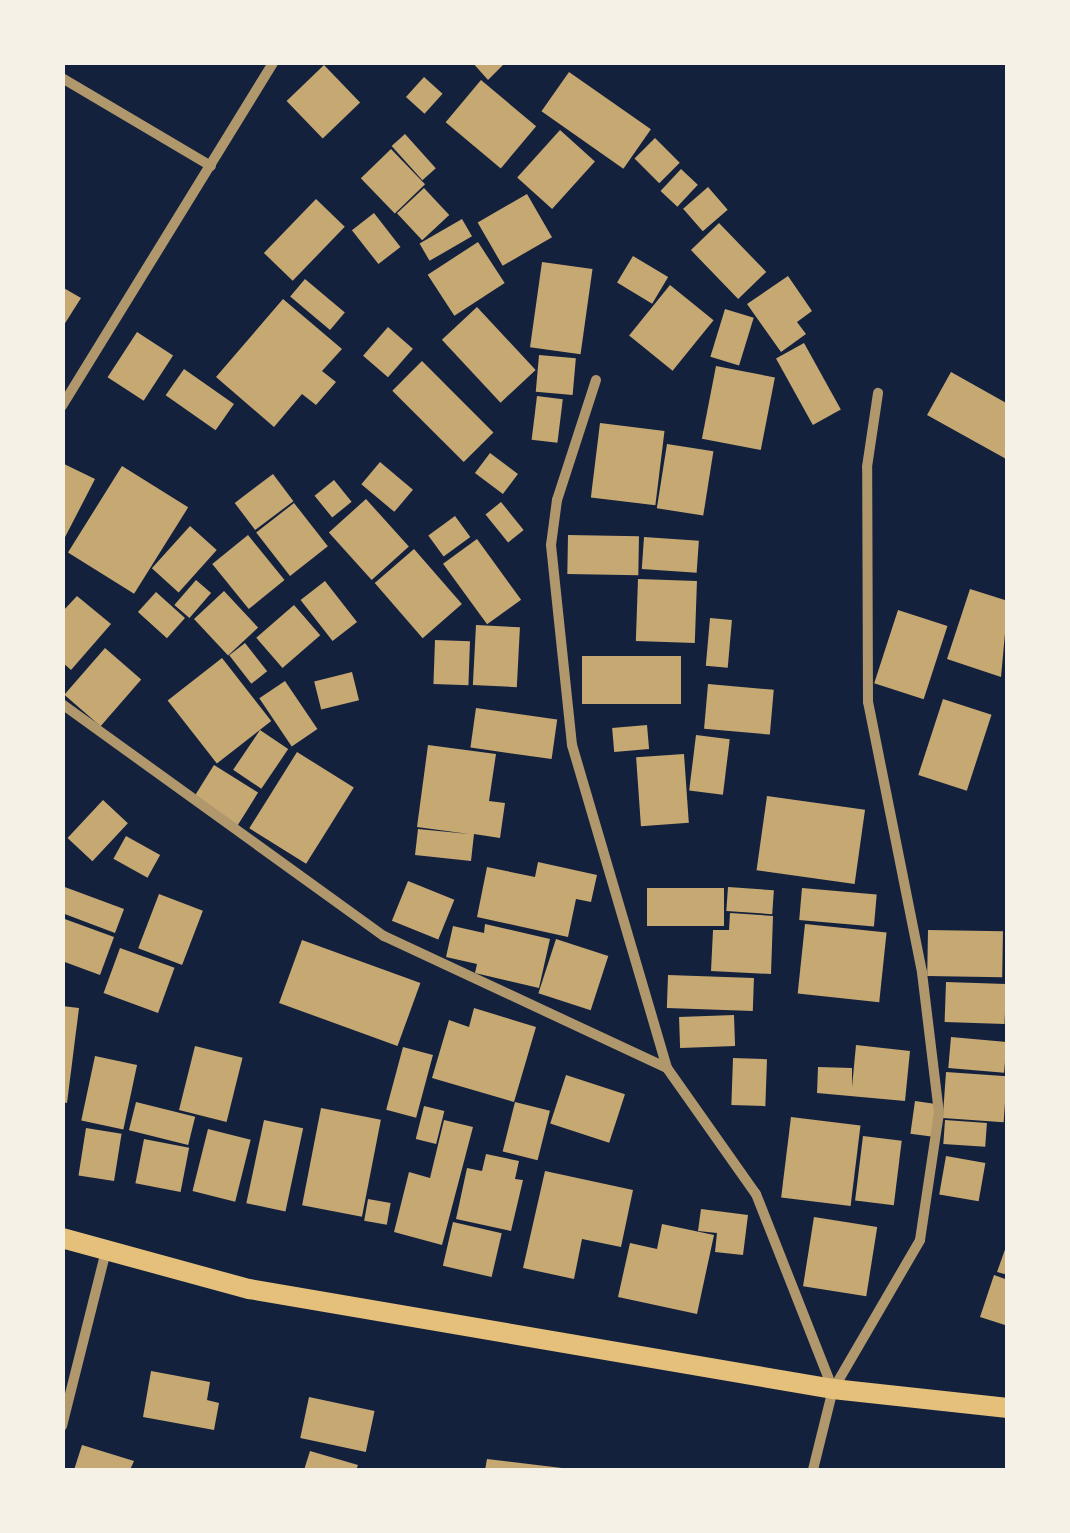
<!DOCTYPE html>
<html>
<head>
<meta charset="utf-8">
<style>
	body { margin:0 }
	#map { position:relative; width:1070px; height:1533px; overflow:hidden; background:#14213d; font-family:"PT Serif",serif }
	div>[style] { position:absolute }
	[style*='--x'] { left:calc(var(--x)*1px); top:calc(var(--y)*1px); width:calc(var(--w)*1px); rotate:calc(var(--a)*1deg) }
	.building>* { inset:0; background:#c6a872; transform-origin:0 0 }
	.minor>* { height:10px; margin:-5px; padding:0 5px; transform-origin:5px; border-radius:5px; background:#b1986c }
	.secondary>* { height:20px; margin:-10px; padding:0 10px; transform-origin:10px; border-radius:10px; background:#e5c07b }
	span { translate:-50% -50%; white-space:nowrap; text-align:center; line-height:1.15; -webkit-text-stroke:8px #f6f1e7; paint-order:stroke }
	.frame { position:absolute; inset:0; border:65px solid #f6f1e7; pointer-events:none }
</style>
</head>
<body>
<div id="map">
	<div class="building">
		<i style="clip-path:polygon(472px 62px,506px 62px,488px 80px)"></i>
		<i style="left:324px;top:65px;width:52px;height:52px;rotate:46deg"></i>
		<i style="left:569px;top:72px;width:100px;height:48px;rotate:35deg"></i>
		<i style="left:424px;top:77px;width:25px;height:27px;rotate:42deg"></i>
		<i style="left:481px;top:80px;width:72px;height:55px;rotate:40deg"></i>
		<i style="left:560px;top:130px;width:47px;height:64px;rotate:42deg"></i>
		<i style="left:405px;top:134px;width:46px;height:18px;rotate:48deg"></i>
		<i style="left:655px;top:138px;width:35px;height:29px;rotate:45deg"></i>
		<i style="left:391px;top:149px;width:49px;height:42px;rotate:46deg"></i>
		<i style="left:681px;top:169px;width:23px;height:30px;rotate:43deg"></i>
		<i style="left:708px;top:187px;width:30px;height:33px;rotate:49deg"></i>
		<i style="left:424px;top:188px;width:37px;height:37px;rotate:47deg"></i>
		<i style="left:527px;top:194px;width:50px;height:57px;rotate:60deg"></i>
		<i style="left:316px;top:199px;width:40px;height:75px;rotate:44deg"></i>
		<i style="left:374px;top:213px;width:43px;height:28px;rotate:52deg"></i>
		<i style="left:462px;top:219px;width:20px;height:49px;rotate:60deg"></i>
		<i style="left:719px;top:223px;width:68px;height:39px;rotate:46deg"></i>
		<i style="left:478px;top:242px;width:49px;height:60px;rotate:57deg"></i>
		<i style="left:633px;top:256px;width:41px;height:31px;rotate:31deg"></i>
		<i style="left:542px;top:262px;width:51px;height:86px;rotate:8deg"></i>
		<i style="clip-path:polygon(788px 276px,812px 311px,797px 322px,806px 334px,781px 352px,747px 304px)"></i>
		<i style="left:305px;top:279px;width:52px;height:23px;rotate:40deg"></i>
		<i style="left:670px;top:285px;width:56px;height:65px;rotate:39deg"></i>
		<i style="clip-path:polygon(62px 287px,81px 298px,62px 328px)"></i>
		<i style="clip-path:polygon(283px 299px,342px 349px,322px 371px,336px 382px,316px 405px,302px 394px,274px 427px,216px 377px)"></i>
		<i style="left:477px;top:307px;width:86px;height:48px;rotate:47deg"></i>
		<i style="left:725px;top:309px;width:30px;height:50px;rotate:17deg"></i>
		<i style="left:388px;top:327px;width:33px;height:38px;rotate:41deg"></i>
		<i style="left:137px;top:332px;width:43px;height:54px;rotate:33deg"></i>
		<i style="left:804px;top:343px;width:76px;height:32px;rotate:61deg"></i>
		<i style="left:539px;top:355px;width:37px;height:37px;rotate:5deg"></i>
		<i style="left:422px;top:361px;width:101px;height:42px;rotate:45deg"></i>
		<i style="left:716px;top:366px;width:60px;height:74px;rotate:11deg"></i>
		<i style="left:184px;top:369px;width:61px;height:32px;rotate:35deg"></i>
		<i style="clip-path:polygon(951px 372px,1008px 404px,1008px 460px,927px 415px)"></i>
		<i style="left:537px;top:396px;width:26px;height:44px;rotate:7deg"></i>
		<i style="left:600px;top:423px;width:65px;height:75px;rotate:7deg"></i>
		<i style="left:667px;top:444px;width:47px;height:65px;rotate:9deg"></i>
		<i style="left:490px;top:453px;width:35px;height:25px;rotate:37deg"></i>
		<i style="left:380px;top:462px;width:43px;height:29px;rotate:40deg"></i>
		<i style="clip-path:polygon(62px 463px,95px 479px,62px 543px)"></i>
		<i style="left:122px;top:466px;width:78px;height:102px;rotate:32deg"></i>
		<i style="left:273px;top:474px;width:34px;height:48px;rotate:53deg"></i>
		<i style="left:334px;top:480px;width:28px;height:25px;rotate:51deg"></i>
		<i style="left:366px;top:499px;width:64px;height:50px;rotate:48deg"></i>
		<i style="left:501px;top:502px;width:36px;height:20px;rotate:51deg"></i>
		<i style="left:294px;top:503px;width:55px;height:48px;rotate:52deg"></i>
		<i style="left:455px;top:516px;width:26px;height:33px;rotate:54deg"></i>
		<i style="left:190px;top:526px;width:36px;height:57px;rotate:42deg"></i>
		<i style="left:248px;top:535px;width:58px;height:46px;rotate:51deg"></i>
		<i style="left:568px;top:535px;width:71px;height:39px;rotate:1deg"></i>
		<i style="left:644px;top:537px;width:55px;height:32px;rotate:4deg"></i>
		<i style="left:477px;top:539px;width:75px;height:42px;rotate:54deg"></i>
		<i style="left:414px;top:549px;width:73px;height:52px;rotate:49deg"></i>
		<i style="left:638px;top:579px;width:59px;height:62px;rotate:2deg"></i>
		<i style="left:196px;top:580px;width:20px;height:33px;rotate:41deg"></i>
		<i style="left:325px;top:581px;width:52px;height:31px;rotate:52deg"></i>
		<i style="clip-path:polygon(970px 589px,1008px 601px,1001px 677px,947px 659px)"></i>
		<i style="left:224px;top:591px;width:50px;height:41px;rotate:47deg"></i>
		<i style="left:156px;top:592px;width:39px;height:27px;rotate:42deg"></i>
		<i style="clip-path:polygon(77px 596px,111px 624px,71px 670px,62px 662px,62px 612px)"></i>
		<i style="left:294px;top:605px;width:40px;height:50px;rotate:49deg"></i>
		<i style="left:898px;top:610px;width:52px;height:77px;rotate:18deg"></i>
		<i style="left:710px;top:618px;width:22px;height:48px;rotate:5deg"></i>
		<i style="left:476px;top:625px;width:44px;height:60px;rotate:3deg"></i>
		<i style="left:435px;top:640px;width:35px;height:44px;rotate:2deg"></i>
		<i style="left:245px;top:643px;width:36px;height:20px;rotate:52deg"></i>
		<i style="left:105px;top:648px;width:48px;height:62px;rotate:41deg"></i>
		<i style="left:582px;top:656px;width:99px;height:48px"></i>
		<i style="left:222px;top:658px;width:80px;height:69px;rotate:52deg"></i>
		<i style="left:352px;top:672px;width:29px;height:39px;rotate:76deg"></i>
		<i style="left:285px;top:681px;width:58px;height:31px;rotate:56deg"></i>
		<i style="left:708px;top:684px;width:66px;height:45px;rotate:5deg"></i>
		<i style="left:943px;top:699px;width:51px;height:80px;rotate:18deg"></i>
		<i style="left:476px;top:708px;width:82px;height:40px;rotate:8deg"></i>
		<i style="left:647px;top:725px;width:24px;height:35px;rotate:85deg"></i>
		<i style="left:260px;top:730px;width:34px;height:48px;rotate:34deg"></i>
		<i style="left:696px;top:735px;width:34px;height:56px;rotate:7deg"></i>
		<i style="clip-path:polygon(428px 745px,496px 754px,489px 801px,505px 803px,500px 838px,474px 834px,471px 861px,415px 855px,418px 829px,469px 834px,417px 827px)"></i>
		<i style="left:297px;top:752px;width:67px;height:90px;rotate:32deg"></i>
		<i style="left:684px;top:754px;width:69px;height:48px;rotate:86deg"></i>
		<i style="left:214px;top:765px;width:52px;height:40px;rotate:32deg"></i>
		<i style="left:767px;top:796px;width:99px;height:75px;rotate:8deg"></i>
		<i style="left:103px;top:800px;width:34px;height:52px;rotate:43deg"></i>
		<i style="left:126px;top:836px;width:39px;height:26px;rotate:29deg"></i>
		<i style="clip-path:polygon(538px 862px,597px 875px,591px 902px,576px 899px,568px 937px,477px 917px,487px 867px,535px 877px)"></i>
		<i style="left:408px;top:881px;width:50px;height:43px;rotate:22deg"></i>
		<i style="clip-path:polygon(62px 886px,124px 909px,115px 933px,62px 913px)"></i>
		<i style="left:728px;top:887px;width:46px;height:24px;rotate:4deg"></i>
		<i style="left:647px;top:888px;width:77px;height:38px"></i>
		<i style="left:802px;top:888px;width:75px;height:32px;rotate:5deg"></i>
		<i style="left:159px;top:894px;width:47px;height:58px;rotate:21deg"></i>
		<i style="clip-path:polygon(730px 913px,773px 916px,771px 974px,711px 971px,713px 930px,729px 930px)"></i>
		<i style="clip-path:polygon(62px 918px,114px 937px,100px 975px,62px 961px)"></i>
		<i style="clip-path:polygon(485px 924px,550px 939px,539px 988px,475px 973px,477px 964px,446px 957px,453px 926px,484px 933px)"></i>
		<i style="left:805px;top:924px;width:82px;height:70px;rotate:6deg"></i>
		<i style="left:928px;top:930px;width:75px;height:46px;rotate:1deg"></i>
		<i style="left:556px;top:939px;width:55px;height:57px;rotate:18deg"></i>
		<i style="left:302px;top:940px;width:126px;height:67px;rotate:20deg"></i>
		<i style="left:120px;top:948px;width:58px;height:48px;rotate:20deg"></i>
		<i style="left:668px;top:975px;width:86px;height:33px;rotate:2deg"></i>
		<i style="left:946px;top:982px;width:60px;height:40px;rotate:2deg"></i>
		<i style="clip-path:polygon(62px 1006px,79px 1008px,67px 1103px,62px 1102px)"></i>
		<i style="clip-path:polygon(474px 1008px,536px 1027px,514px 1102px,432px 1078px,449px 1020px,469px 1027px)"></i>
		<i style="left:734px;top:1015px;width:31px;height:55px;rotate:88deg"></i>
		<i style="left:951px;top:1037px;width:56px;height:31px;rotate:5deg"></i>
		<i style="clip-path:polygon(856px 1045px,910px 1051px,905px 1101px,817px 1093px,818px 1067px,852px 1068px,852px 1087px)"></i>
		<i style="left:195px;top:1046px;width:49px;height:66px;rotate:14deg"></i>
		<i style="left:403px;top:1047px;width:31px;height:65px;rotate:15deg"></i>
		<i style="left:95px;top:1056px;width:43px;height:66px;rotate:12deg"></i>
		<i style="left:733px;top:1058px;width:34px;height:47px;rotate:2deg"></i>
		<i style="left:946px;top:1072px;width:61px;height:46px;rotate:4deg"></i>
		<i style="left:566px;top:1075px;width:62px;height:51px;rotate:18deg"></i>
		<i style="left:915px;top:1101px;width:21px;height:33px;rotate:8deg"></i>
		<i style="left:136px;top:1102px;width:61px;height:29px;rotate:14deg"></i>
		<i style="left:515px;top:1102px;width:36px;height:51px;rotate:14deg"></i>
		<i style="left:424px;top:1106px;width:21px;height:34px;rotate:14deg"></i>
		<i style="left:321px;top:1108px;width:61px;height:99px;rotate:11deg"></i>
		<i style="left:791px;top:1117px;width:70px;height:81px;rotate:7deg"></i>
		<i style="left:264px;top:1120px;width:40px;height:85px;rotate:12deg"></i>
		<i style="clip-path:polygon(444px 1120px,473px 1127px,442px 1245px,394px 1232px,409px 1172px,430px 1178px)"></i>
		<i style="left:945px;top:1120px;width:42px;height:24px;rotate:4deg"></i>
		<i style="left:86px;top:1128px;width:36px;height:48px;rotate:9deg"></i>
		<i style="left:208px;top:1129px;width:44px;height:64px;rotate:14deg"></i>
		<i style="left:863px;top:1136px;width:39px;height:65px;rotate:7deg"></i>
		<i style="left:144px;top:1139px;width:46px;height:45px;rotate:11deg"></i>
		<i style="clip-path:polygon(486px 1154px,519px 1161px,515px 1179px,523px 1180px,511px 1231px,456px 1219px,467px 1168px,482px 1171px)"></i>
		<i style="left:946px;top:1156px;width:40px;height:39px;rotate:10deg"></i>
		<i style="clip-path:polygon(545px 1171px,633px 1190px,621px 1247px,582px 1239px,574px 1279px,523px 1268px)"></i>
		<i style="left:368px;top:1199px;width:23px;height:22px;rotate:10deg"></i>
		<i style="clip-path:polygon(701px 1209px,748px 1215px,743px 1255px,715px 1252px,717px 1233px,698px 1231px)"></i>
		<i style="left:814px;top:1217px;width:64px;height:70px;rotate:9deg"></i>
		<i style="left:453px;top:1222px;width:50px;height:45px;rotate:13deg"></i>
		<i style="clip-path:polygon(662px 1224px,714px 1235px,697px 1314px,618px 1297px,630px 1243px,657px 1249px)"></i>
		<i style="clip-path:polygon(1007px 1244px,1008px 1244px,1008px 1275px,997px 1272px)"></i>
		<i style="clip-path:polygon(994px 1275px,1008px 1280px,1008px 1326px,980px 1317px)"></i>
		<i style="clip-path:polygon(151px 1371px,210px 1382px,207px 1400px,219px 1403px,214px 1430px,143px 1417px)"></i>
		<i style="left:309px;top:1397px;width:67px;height:42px;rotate:12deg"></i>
		<i style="clip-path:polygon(82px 1445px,134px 1461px,130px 1470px,74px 1470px)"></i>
		<i style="clip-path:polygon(310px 1451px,358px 1465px,356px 1470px,304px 1470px)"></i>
		<i style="clip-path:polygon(487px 1459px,562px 1468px,562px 1470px,485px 1470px)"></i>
	</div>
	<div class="minor">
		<i style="--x:62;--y:78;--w:173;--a:30.6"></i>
		<i style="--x:596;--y:380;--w:126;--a:108"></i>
		<i style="--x:557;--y:500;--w:45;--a:97.6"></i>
		<i style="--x:551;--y:545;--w:201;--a:84"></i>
		<i style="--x:572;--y:745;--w:337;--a:73.6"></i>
		<i style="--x:667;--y:1068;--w:154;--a:54.8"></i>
		<i style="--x:756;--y:1194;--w:210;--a:68.5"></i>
		<i style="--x:833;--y:1389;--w:83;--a:103.9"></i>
		<i style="--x:62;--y:406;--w:404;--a:-58.4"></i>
		<i style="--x:62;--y:704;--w:397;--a:35.8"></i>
		<i style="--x:384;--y:936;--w:312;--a:25"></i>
		<i style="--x:834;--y:1388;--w:171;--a:-59.8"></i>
		<i style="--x:920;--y:1240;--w:128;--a:-81.5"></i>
		<i style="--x:939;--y:1113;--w:142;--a:-96.9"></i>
		<i style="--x:922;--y:972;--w:275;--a:-101.3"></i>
		<i style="--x:868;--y:702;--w:235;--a:-90.2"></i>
		<i style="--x:867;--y:467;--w:75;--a:-81.5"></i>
		<i style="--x:62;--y:1426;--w:180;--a:-75.9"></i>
	</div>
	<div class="secondary">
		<i style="--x:62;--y:1238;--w:194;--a:15.3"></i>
		<i style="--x:249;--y:1289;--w:592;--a:9.72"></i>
		<i style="--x:833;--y:1389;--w:176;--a:6.2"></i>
	</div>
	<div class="frame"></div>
</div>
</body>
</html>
